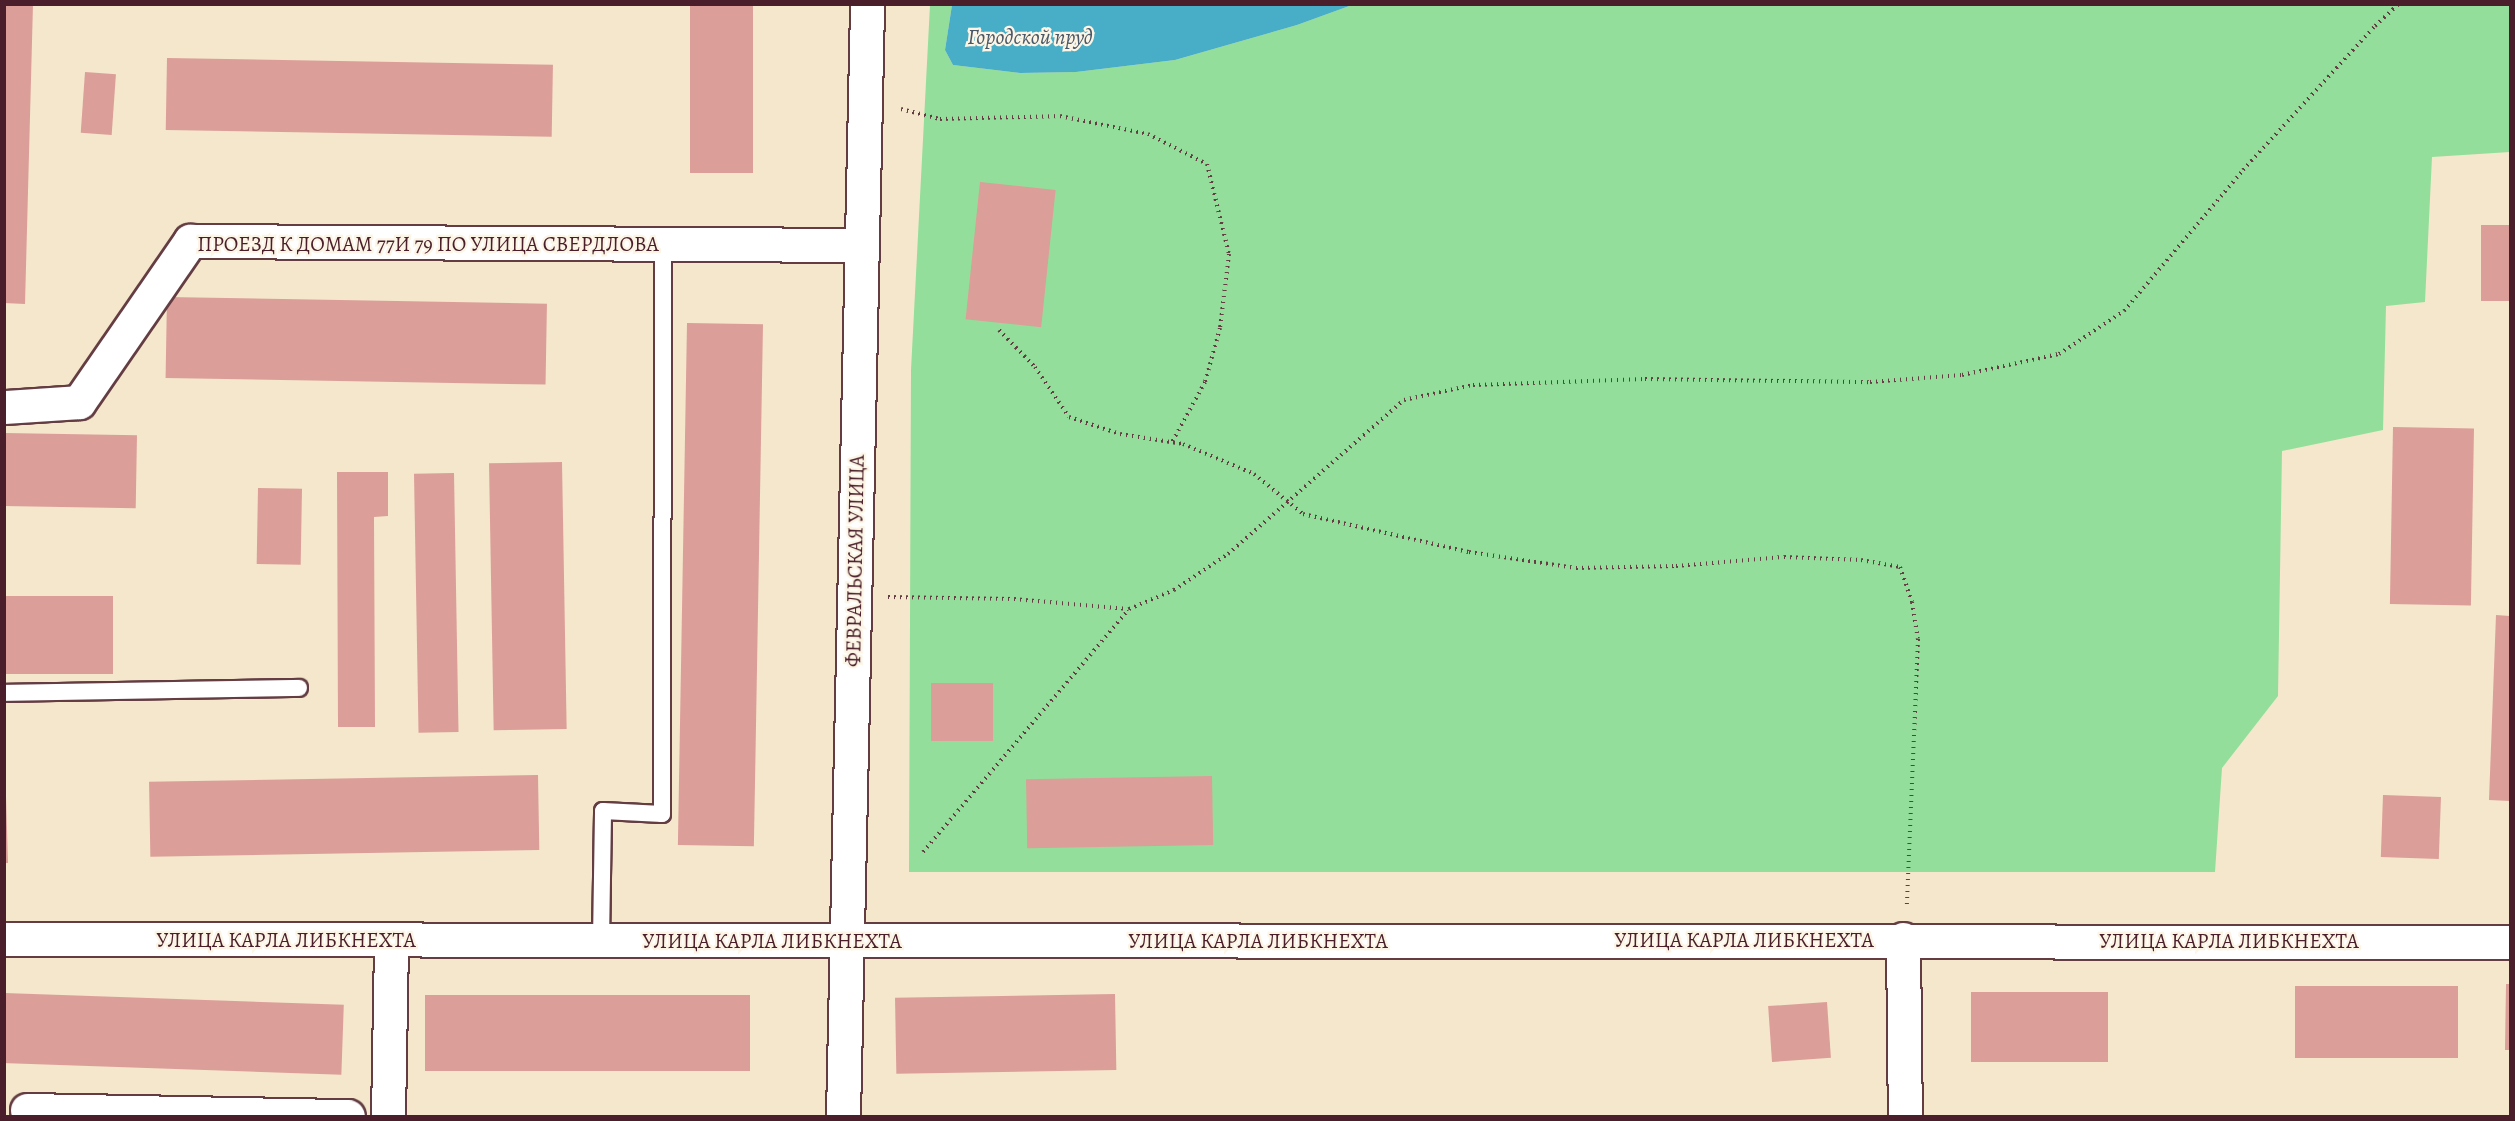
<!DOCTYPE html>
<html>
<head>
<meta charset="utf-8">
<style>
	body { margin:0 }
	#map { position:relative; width:2515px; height:1121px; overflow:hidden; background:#f4e7cc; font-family:Alegreya,serif }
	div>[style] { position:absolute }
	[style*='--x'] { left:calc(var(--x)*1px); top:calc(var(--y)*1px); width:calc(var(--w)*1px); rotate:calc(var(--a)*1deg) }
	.green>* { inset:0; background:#93de9a }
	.water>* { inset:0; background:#48adc7 }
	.building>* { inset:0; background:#db9e99; transform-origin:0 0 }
	.path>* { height:4px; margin-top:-2px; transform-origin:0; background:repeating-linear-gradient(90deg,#643d43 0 1.5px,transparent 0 6px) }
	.roads { filter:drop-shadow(2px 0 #643d43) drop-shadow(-2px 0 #643d43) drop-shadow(0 2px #643d43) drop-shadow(0 -2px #643d43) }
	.lane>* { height:16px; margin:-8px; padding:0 8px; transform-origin:8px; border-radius:8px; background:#fff }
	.street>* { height:33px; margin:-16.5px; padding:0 16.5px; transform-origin:16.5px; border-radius:16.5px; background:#fff }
	.secondary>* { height:33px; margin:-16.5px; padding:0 16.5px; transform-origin:16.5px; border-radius:16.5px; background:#fff }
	span { translate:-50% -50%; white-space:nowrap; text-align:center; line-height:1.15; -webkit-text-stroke:4.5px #fcf5e5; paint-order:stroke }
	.street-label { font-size:21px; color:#4a1f2b }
	.water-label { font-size:22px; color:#495869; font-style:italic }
	.frame { position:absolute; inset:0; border:6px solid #4a1f2b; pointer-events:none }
</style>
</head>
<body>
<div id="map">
	<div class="green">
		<i style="clip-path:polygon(930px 5px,952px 5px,945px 50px,953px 65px,1020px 73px,1076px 72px,1175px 60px,1297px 25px,1352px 5px,2510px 5px,2510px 152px,2432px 157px,2425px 302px,2386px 306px,2383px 430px,2282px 451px,2278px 696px,2222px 768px,2215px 872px,909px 872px,911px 370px)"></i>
	</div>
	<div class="water">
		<i style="clip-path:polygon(952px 5px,952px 4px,1352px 5px,1297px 25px,1175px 60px,1076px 72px,1020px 73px,953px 65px,945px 50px)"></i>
	</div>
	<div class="building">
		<i style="clip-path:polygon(4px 4px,33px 4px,25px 304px,4px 303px)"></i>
		<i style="left:690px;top:4px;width:63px;height:169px"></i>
		<i style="left:167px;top:58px;width:386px;height:72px;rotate:1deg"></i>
		<i style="left:85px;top:72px;width:31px;height:61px;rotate:4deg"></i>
		<i style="left:980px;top:182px;width:76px;height:138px;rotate:6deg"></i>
		<i style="left:2481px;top:225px;width:29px;height:76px"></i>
		<i style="left:167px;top:297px;width:380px;height:81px;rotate:1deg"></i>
		<i style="left:687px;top:323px;width:76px;height:522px;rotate:1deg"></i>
		<i style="left:2393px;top:427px;width:81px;height:177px;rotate:1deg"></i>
		<i style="left:4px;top:433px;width:133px;height:73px;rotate:1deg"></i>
		<i style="left:562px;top:462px;width:267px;height:73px;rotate:89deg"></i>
		<i style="clip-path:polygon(337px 472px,388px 472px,388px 516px,374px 517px,375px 727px,338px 727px)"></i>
		<i style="left:454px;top:473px;width:259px;height:40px;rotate:89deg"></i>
		<i style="left:258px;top:488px;width:44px;height:76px;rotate:1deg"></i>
		<i style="left:113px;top:596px;width:78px;height:109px;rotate:90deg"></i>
		<i style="clip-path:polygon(2496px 615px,2510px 616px,2510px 801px,2489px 800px)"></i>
		<i style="left:931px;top:683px;width:62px;height:58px"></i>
		<i style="left:538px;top:775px;width:75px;height:389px;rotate:89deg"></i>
		<i style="left:1212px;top:776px;width:69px;height:186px;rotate:89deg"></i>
		<i style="left:2383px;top:795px;width:58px;height:62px;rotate:2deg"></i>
		<i style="clip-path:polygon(4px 796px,6px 796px,8px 863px,4px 863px)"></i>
		<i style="clip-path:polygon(2506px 984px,2510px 984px,2510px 1050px,2505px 1050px)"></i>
		<i style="left:2295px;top:986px;width:163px;height:72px"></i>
		<i style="left:2108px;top:992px;width:70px;height:137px;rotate:90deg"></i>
		<i style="left:4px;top:993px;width:340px;height:70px;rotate:2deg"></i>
		<i style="left:1115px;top:994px;width:76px;height:220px;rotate:89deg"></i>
		<i style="left:425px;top:995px;width:325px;height:76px"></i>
		<i style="left:1827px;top:1002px;width:56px;height:59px;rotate:86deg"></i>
	</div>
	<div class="path">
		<i style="--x:901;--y:109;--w:40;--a:14.4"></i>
		<i style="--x:940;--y:119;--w:120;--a:-1.4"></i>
		<i style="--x:1060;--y:116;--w:90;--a:11.6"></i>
		<i style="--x:1148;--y:134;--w:66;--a:27"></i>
		<i style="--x:1207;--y:164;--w:93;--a:76.3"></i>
		<i style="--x:1229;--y:254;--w:75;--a:96.9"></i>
		<i style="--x:1220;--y:328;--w:56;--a:105.5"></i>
		<i style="--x:1205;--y:382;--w:68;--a:118.8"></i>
		<i style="--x:999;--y:330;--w:52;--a:45.8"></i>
		<i style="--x:1035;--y:367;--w:60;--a:55.8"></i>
		<i style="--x:1069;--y:417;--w:54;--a:18.4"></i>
		<i style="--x:1120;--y:434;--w:64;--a:9"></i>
		<i style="--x:1183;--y:444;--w:77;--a:22.9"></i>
		<i style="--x:1254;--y:474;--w:63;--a:39.2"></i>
		<i style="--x:1303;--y:514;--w:170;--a:12.9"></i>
		<i style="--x:1469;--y:552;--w:108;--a:8.5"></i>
		<i style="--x:1576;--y:568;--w:100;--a:-1.1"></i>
		<i style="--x:1676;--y:566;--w:108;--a:-4.8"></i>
		<i style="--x:1784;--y:557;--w:77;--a:2.2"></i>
		<i style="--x:1861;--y:560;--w:40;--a:10"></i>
		<i style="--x:1900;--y:567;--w:37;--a:71"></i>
		<i style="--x:1912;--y:602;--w:37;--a:81"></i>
		<i style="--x:1918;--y:639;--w:267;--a:92.4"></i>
		<i style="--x:888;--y:597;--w:126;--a:0.9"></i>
		<i style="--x:1014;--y:599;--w:115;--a:5"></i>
		<i style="--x:1129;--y:609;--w:49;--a:-22.9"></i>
		<i style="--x:1174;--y:590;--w:65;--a:-33.7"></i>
		<i style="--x:1228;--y:554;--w:234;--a:-41.2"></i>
		<i style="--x:1404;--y:400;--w:71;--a:-12.3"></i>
		<i style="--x:1473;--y:385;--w:172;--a:-2"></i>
		<i style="--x:1645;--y:379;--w:225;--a:0.8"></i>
		<i style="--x:1870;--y:382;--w:92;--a:-4.4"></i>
		<i style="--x:1962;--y:375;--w:99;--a:-12.2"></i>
		<i style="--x:2059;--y:354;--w:78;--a:-33.5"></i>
		<i style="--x:2124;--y:311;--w:185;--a:-49.8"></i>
		<i style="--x:2243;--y:170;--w:195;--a:-47.5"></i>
		<i style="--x:2375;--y:26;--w:33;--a:-43"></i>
		<i style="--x:923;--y:852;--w:319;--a:-49.7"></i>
	</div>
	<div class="roads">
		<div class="lane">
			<i style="--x:4;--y:693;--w:295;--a:-1"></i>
			<i style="--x:601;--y:941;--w:130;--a:-89.1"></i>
			<i style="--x:603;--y:811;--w:59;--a:2.9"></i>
			<i style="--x:662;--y:814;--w:570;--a:-89.9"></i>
		</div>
		<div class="street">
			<i style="--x:4;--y:407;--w:75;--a:-3.8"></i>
			<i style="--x:79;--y:402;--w:196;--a:-55.4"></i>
			<i style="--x:190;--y:241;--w:672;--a:0.34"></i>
			<i style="--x:1903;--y:939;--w:177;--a:89.4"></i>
			<i style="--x:27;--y:1110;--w:321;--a:1.1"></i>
			<i style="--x:388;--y:1116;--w:176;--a:-89"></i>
			<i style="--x:843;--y:1116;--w:1112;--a:-88.76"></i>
		</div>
		<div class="secondary">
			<i style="--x:4;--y:939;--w:2506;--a:0.07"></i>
		</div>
	</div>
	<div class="street-label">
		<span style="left:428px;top:244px">ПРОЕЗД К ДОМАМ 77И 79 ПО УЛИЦА СВЕРДЛОВА</span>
		<span style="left:855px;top:561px;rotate:-89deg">ФЕВРАЛЬСКАЯ УЛИЦА</span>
		<span style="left:286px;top:940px">УЛИЦА КАРЛА ЛИБКНЕХТА</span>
		<span style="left:1744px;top:940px">УЛИЦА КАРЛА ЛИБКНЕХТА</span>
		<span style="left:772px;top:941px">УЛИЦА КАРЛА ЛИБКНЕХТА</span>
		<span style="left:1258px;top:941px">УЛИЦА КАРЛА ЛИБКНЕХТА</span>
		<span style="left:2229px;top:941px">УЛИЦА КАРЛА ЛИБКНЕХТА</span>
	</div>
	<div class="water-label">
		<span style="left:1030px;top:38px">Городской пруд</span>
	</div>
	<div class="frame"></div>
</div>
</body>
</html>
